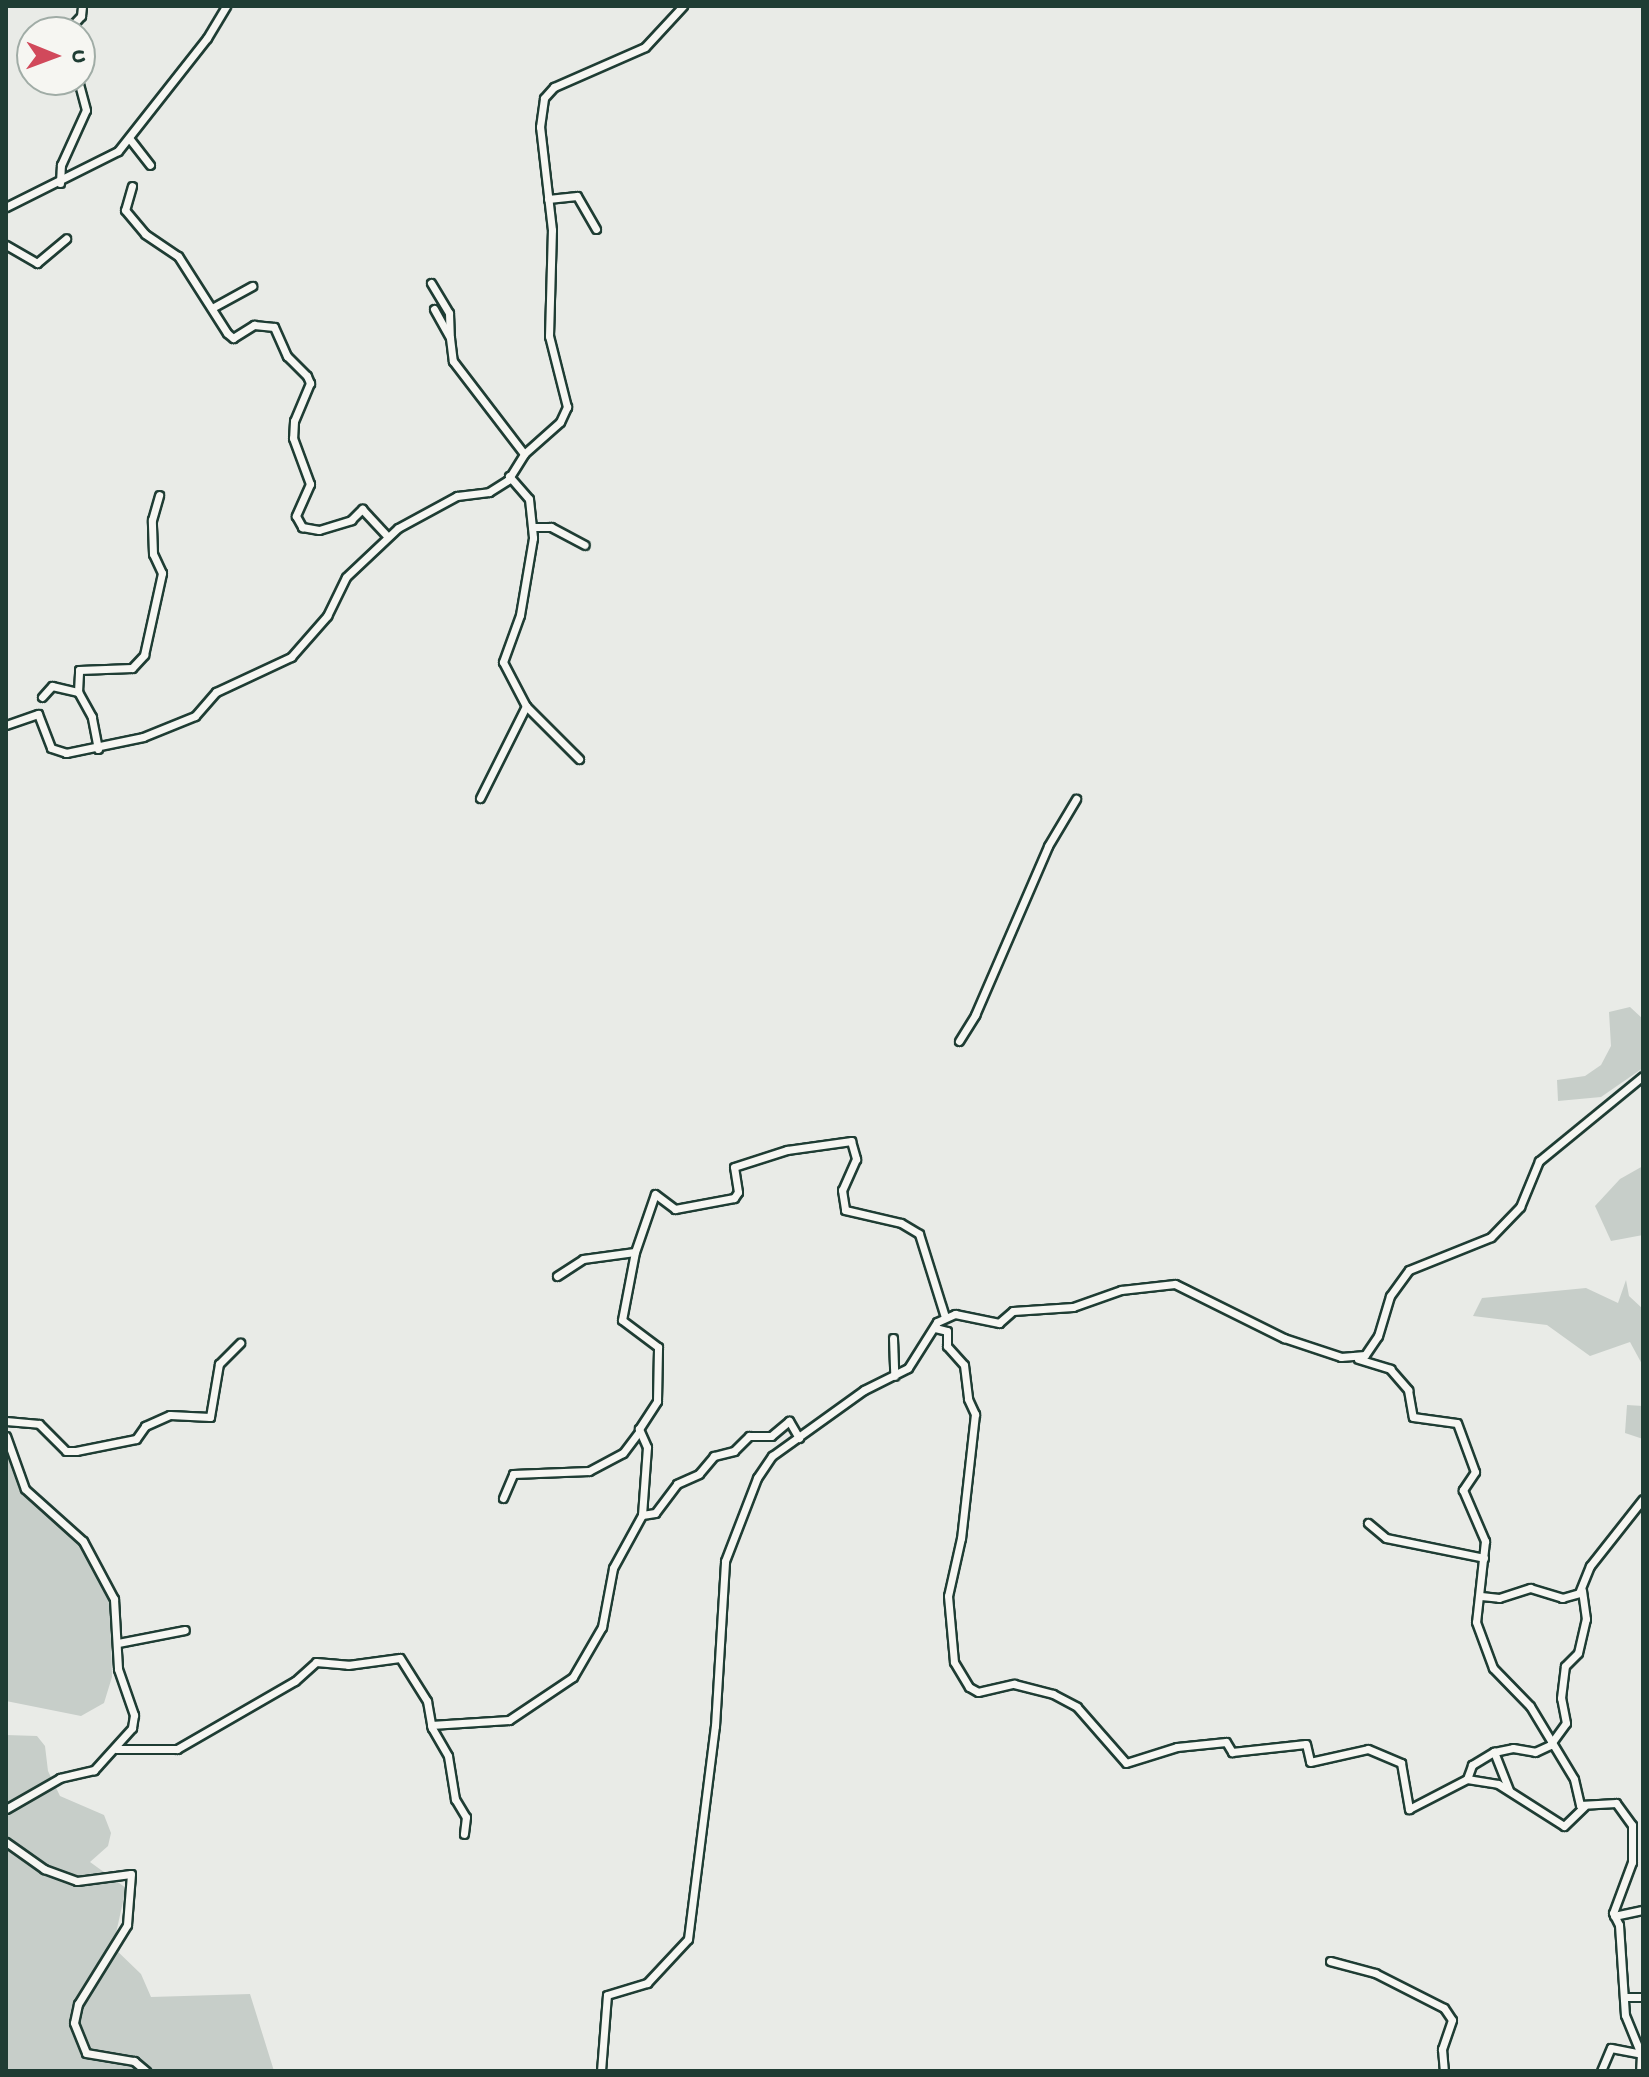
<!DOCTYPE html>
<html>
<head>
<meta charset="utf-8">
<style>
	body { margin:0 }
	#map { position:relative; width:1649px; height:2077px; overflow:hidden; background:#e9ebe7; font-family:"Gochi Hand",sans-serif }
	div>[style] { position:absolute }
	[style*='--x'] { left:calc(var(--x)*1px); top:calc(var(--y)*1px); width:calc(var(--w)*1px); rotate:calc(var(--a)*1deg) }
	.green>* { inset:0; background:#c7cec9 }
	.roads { filter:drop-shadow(2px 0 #1f3d34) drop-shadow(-2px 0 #1f3d34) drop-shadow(0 2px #1f3d34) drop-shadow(0 -2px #1f3d34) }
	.minor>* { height:7px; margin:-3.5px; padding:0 3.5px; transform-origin:3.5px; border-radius:3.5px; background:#f6f6f2 }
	span { translate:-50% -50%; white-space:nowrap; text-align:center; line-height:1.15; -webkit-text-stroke:8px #f6f6f2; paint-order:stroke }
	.frame { position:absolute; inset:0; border:8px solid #1f3d34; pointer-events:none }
	.north { position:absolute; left:16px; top:16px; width:80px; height:80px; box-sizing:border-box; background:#f6f6f2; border:2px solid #a0aca6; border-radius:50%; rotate:91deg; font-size:22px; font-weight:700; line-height:32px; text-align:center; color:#1f3d34 }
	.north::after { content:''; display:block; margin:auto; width:28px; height:36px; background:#d1495b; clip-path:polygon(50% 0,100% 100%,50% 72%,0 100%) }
</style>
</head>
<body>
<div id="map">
	<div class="green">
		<i style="clip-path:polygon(1630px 1007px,1643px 1019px,1643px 1068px,1601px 1097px,1558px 1101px,1557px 1080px,1585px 1076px,1601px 1065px,1611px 1046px,1609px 1012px)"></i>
		<i style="clip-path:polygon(1643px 1166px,1643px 1235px,1611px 1241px,1595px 1206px,1620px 1179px)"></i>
		<i style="clip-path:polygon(1626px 1280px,1629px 1296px,1643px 1309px,1643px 1366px,1630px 1342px,1590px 1356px,1547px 1325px,1473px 1316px,1482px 1298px,1586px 1288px,1618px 1303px)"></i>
		<i style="clip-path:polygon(1627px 1405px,1643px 1406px,1643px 1439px,1625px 1433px)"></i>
		<i style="clip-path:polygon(6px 1436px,25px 1489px,74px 1531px,110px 1599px,112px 1677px,104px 1703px,81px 1716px,6px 1701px)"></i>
		<i style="clip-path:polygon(6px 1735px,37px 1736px,45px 1746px,48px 1771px,60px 1796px,104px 1815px,111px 1833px,108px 1846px,90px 1862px,126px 1888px,113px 1947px,141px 1974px,151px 1997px,250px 1994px,274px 2071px,6px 2071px)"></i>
	</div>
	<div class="roads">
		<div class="minor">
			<i style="--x:66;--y:32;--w:22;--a:-47"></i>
			<i style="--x:81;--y:16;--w:10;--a:-84"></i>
			<i style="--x:129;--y:138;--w:34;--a:52"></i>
			<i style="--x:60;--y:183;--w:18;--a:-87"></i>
			<i style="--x:61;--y:165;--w:60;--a:-65.6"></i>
			<i style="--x:86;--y:110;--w:31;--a:-105"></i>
			<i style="--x:132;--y:186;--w:25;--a:106"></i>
			<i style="--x:125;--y:210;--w:31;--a:50"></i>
			<i style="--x:145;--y:234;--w:40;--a:34"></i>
			<i style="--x:178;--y:256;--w:91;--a:57.5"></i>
			<i style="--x:227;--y:333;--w:8;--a:40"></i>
			<i style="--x:233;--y:338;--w:25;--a:-32"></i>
			<i style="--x:254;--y:325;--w:20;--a:6"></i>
			<i style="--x:274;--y:327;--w:32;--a:66"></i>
			<i style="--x:287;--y:356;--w:28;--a:45"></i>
			<i style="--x:307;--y:376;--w:8;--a:67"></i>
			<i style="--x:310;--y:383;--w:41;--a:112.8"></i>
			<i style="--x:294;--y:421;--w:17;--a:93"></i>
			<i style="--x:293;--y:438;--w:49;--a:69.7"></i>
			<i style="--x:310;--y:484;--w:35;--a:114"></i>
			<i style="--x:296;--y:516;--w:13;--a:61"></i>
			<i style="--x:302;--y:527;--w:17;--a:10"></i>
			<i style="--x:319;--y:530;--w:34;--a:-17"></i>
			<i style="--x:351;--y:520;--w:16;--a:-45"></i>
			<i style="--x:362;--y:509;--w:37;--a:47"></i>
			<i style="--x:548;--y:199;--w:29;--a:-6"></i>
			<i style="--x:577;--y:196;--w:38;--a:60"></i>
			<i style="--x:6;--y:207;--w:125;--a:-26.6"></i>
			<i style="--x:118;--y:151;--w:144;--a:-51.8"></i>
			<i style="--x:207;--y:38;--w:37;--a:-59"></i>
			<i style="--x:6;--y:245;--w:36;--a:30"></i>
			<i style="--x:37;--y:263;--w:38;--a:-40"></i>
			<i style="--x:431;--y:283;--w:35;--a:59"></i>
			<i style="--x:449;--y:313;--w:23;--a:88"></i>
			<i style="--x:212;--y:308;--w:46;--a:-28.8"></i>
			<i style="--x:434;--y:309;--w:33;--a:61"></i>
			<i style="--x:450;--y:338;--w:23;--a:83"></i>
			<i style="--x:453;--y:361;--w:117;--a:52.6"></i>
			<i style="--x:509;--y:476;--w:30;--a:49"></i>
			<i style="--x:529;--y:499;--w:39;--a:84"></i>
			<i style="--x:533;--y:538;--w:78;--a:99.6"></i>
			<i style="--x:520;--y:615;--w:50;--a:109.9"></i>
			<i style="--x:503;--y:662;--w:50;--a:62.4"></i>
			<i style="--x:526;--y:706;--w:75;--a:45"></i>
			<i style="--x:532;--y:527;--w:19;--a:0"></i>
			<i style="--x:551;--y:527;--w:38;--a:28"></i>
			<i style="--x:42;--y:697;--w:15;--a:-48"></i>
			<i style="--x:52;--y:686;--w:27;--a:13"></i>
			<i style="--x:6;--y:725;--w:34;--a:-19"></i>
			<i style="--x:38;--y:714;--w:36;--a:69"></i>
			<i style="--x:51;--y:748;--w:16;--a:18"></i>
			<i style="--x:66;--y:753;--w:79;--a:-11.7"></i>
			<i style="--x:143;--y:737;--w:56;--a:-22"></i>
			<i style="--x:195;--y:716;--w:32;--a:-49"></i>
			<i style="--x:216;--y:692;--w:83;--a:-25"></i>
			<i style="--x:291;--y:657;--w:55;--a:-48.7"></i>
			<i style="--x:327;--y:616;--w:43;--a:-64"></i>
			<i style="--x:346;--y:577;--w:71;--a:-43.3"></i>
			<i style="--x:398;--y:528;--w:67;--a:-28.5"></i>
			<i style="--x:457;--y:496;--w:32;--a:-7"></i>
			<i style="--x:489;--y:492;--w:22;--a:-32"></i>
			<i style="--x:508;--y:480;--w:31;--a:-58"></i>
			<i style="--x:524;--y:454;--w:48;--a:-41.6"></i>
			<i style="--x:560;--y:422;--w:17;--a:-65"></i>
			<i style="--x:567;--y:407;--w:73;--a:-104.2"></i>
			<i style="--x:549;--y:336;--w:106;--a:-88.4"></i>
			<i style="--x:552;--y:230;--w:104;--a:-96.6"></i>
			<i style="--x:540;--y:127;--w:29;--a:-82"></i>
			<i style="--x:544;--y:98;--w:15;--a:-48"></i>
			<i style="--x:554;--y:87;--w:99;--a:-23.7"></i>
			<i style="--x:645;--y:47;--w:56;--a:-47.2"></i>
			<i style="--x:98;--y:749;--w:33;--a:-101"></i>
			<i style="--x:92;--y:717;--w:29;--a:-119"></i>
			<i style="--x:78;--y:692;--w:22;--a:-87"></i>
			<i style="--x:79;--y:670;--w:53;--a:-2.2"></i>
			<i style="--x:132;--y:668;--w:18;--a:-47"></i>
			<i style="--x:144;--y:655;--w:84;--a:-77.6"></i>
			<i style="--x:162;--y:573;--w:21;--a:-115"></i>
			<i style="--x:153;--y:554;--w:34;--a:-92"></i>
			<i style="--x:152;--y:520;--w:26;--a:-74"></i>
			<i style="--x:480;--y:798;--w:103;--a:-63.4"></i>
			<i style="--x:959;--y:1041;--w:31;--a:-58"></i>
			<i style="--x:975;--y:1015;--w:184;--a:-66.6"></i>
			<i style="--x:1048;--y:846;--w:55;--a:-59.2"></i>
			<i style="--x:557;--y:1276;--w:31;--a:-33"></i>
			<i style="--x:583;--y:1259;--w:52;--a:-7.7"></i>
			<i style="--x:935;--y:1328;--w:12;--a:14"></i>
			<i style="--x:947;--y:1331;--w:15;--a:90"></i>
			<i style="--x:947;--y:1346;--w:25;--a:48"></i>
			<i style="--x:964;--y:1365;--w:34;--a:83"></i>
			<i style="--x:968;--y:1399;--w:17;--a:65"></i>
			<i style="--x:975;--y:1414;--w:125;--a:96.4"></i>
			<i style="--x:961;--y:1538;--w:59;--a:102.6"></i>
			<i style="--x:948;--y:1596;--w:66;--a:84.8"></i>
			<i style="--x:954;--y:1662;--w:29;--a:59"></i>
			<i style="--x:969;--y:1687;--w:10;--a:29"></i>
			<i style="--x:978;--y:1692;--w:37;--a:-13"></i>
			<i style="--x:1014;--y:1684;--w:40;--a:14.4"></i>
			<i style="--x:1053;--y:1694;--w:27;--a:28"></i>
			<i style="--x:1077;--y:1707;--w:74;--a:48.8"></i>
			<i style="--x:1126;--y:1763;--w:53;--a:-17.4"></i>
			<i style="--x:1177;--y:1747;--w:49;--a:-5.8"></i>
			<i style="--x:1226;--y:1742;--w:12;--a:59"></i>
			<i style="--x:1232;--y:1752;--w:74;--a:-6.2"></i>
			<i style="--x:1306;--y:1744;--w:18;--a:77"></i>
			<i style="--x:1310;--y:1762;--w:59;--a:-12.6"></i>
			<i style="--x:1368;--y:1749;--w:36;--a:23"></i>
			<i style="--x:1401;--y:1763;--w:47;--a:80.1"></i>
			<i style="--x:1409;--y:1809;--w:65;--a:-27.3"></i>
			<i style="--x:1467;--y:1779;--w:31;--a:9"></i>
			<i style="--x:1498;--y:1784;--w:78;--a:32.5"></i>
			<i style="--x:1564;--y:1826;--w:28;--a:-44"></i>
			<i style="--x:893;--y:1338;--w:38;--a:88"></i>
			<i style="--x:1358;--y:1359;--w:34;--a:17"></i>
			<i style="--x:1390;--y:1369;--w:28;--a:49"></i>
			<i style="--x:1408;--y:1390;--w:27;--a:80"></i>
			<i style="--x:1413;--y:1417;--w:44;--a:7.8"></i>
			<i style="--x:1457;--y:1423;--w:52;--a:69.8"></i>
			<i style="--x:1475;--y:1472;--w:22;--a:124"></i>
			<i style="--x:1463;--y:1490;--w:56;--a:66.7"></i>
			<i style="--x:1485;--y:1541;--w:81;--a:96.3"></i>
			<i style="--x:1476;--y:1622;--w:49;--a:69.7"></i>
			<i style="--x:1493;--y:1668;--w:53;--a:45.8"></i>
			<i style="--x:1530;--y:1706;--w:85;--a:58.9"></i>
			<i style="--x:1574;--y:1779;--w:27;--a:77"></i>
			<i style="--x:1580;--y:1805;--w:36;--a:-3"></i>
			<i style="--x:1616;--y:1803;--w:27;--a:54"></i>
			<i style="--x:1632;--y:1825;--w:37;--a:90"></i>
			<i style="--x:1632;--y:1862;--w:54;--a:110.4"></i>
			<i style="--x:1613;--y:1913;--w:13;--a:63"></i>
			<i style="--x:1619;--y:1925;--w:90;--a:86.2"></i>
			<i style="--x:1625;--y:2015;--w:42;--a:67.7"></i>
			<i style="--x:1641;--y:2054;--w:17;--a:93"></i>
			<i style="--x:6;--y:1421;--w:33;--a:5"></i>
			<i style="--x:39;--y:1424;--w:38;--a:45"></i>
			<i style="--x:66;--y:1451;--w:10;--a:0"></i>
			<i style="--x:76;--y:1451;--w:61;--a:-11.3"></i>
			<i style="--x:136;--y:1439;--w:16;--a:-55"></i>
			<i style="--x:145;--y:1426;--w:27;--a:-24"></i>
			<i style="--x:170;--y:1415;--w:40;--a:2.9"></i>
			<i style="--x:210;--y:1417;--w:54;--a:-80.4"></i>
			<i style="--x:219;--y:1364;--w:30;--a:-45"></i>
			<i style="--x:6;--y:1436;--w:56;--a:70.3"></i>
			<i style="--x:25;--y:1489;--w:78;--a:41.9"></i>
			<i style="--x:83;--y:1541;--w:66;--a:61.9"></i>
			<i style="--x:114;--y:1599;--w:70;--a:86.7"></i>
			<i style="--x:118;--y:1669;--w:49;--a:70.8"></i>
			<i style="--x:134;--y:1715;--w:13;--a:99"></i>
			<i style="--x:132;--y:1728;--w:57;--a:132.1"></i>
			<i style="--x:94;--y:1770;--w:35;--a:167"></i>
			<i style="--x:60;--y:1778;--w:62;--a:150.1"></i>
			<i style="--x:799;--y:1438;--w:20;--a:-120"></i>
			<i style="--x:789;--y:1421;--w:23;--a:140"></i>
			<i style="--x:771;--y:1436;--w:22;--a:180"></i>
			<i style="--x:749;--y:1436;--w:21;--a:135"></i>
			<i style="--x:734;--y:1451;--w:21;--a:166"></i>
			<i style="--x:714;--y:1456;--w:23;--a:130"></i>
			<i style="--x:699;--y:1474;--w:24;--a:156"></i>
			<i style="--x:677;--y:1484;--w:36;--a:127"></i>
			<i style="--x:655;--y:1513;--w:13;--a:171"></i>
			<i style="--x:642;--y:1515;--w:68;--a:-85.8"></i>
			<i style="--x:647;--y:1447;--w:20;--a:-114"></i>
			<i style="--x:639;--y:1429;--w:33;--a:-57"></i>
			<i style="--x:657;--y:1401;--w:54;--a:-88.9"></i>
			<i style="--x:658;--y:1347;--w:45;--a:-143.1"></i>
			<i style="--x:622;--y:1320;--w:69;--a:-79.2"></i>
			<i style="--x:635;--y:1252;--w:61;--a:-71"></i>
			<i style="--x:655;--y:1194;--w:25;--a:37"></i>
			<i style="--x:675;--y:1209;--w:60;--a:-10.6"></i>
			<i style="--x:734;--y:1198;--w:7;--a:-56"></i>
			<i style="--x:738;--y:1192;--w:25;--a:-99"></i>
			<i style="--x:734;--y:1167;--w:56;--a:-17.8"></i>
			<i style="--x:787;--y:1150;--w:65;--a:-8"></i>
			<i style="--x:851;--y:1141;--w:19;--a:74"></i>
			<i style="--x:856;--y:1159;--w:34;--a:114"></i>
			<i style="--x:842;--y:1190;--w:20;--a:81"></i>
			<i style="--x:845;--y:1210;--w:57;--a:13.1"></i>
			<i style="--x:901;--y:1223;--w:21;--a:31"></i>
			<i style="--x:919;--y:1234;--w:87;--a:72.6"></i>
			<i style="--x:503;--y:1498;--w:26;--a:-67"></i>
			<i style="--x:513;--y:1474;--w:76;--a:-2.3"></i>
			<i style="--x:589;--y:1471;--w:38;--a:-28"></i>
			<i style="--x:623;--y:1453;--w:26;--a:-53"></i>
			<i style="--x:1368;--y:1523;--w:23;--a:40"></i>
			<i style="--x:1386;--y:1538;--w:100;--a:11.5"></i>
			<i style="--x:1481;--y:1596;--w:18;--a:6"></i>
			<i style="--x:1499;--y:1598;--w:33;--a:-18"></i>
			<i style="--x:1530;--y:1588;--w:34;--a:17"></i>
			<i style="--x:1562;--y:1598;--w:18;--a:-16"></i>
			<i style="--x:1579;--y:1593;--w:29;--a:-68"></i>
			<i style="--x:1590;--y:1566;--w:85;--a:-51.7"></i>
			<i style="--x:118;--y:1643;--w:68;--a:-11"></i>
			<i style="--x:431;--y:1725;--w:78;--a:-3.7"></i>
			<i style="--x:509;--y:1720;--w:77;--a:-33.9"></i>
			<i style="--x:573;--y:1677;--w:58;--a:-59.9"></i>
			<i style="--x:602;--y:1627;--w:60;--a:-79.4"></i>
			<i style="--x:613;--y:1568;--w:60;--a:-61.3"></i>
			<i style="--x:116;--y:1749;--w:61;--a:0"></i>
			<i style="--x:177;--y:1749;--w:136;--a:-30"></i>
			<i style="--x:295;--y:1681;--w:28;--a:-42"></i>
			<i style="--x:316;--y:1662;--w:32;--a:5"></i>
			<i style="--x:348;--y:1665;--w:52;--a:-7.7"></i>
			<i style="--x:400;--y:1658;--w:51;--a:57.9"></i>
			<i style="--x:427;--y:1701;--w:27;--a:80"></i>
			<i style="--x:432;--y:1728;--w:32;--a:60"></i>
			<i style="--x:448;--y:1756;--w:44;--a:80.8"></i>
			<i style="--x:455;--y:1799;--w:21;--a:59"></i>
			<i style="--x:466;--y:1817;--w:17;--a:97"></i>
			<i style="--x:1467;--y:1779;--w:15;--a:-70"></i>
			<i style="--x:1472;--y:1765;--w:26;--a:-31"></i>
			<i style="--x:1509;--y:1790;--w:41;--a:-111.5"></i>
			<i style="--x:1494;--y:1752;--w:19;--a:-12"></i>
			<i style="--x:1513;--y:1748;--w:22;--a:10"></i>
			<i style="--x:1535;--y:1752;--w:17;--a:-25"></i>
			<i style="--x:1550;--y:1745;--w:27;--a:-54"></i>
			<i style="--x:1566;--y:1723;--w:25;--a:-101"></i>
			<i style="--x:1561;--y:1698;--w:32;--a:-83"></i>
			<i style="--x:1565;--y:1666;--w:18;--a:-45"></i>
			<i style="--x:1578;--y:1653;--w:35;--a:-77"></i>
			<i style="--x:1586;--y:1619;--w:29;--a:-98"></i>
			<i style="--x:6;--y:1842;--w:47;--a:35.4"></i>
			<i style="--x:44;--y:1869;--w:35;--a:20"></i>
			<i style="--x:77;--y:1881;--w:54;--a:-7.4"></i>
			<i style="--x:131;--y:1874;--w:51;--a:94.5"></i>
			<i style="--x:127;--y:1925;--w:93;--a:121.8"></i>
			<i style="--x:78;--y:2004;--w:19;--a:102"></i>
			<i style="--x:74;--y:2023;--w:32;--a:68"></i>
			<i style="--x:86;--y:2053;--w:49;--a:9.5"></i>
			<i style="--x:134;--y:2061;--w:16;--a:40"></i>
			<i style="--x:1614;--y:1916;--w:30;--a:-12"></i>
			<i style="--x:1330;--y:1961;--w:47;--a:14.9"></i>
			<i style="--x:1375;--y:1973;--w:77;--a:26.9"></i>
			<i style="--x:1444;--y:2008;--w:14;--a:56"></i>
			<i style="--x:1452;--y:2020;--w:31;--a:109"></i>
			<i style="--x:1442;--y:2049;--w:22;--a:85"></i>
			<i style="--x:1626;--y:1997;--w:17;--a:0"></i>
			<i style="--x:601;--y:2071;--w:76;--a:-85.5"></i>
			<i style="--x:607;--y:1995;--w:42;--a:-16.7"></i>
			<i style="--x:647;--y:1983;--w:60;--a:-47"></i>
			<i style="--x:688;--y:1939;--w:215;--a:-82.8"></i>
			<i style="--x:715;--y:1726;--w:165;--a:-86.5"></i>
			<i style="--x:725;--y:1561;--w:89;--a:-68.9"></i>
			<i style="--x:757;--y:1478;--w:27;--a:-56"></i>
			<i style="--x:772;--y:1456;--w:113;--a:-35.7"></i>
			<i style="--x:864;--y:1390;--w:49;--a:-26.6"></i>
			<i style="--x:908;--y:1368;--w:54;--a:-57.8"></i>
			<i style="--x:937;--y:1322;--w:20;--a:-24"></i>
			<i style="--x:955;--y:1314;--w:45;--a:11.6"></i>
			<i style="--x:999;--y:1323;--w:18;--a:-41"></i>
			<i style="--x:1013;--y:1311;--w:60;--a:-3.8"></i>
			<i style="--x:1073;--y:1307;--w:51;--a:-19.5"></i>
			<i style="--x:1121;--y:1290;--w:54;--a:-6.3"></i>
			<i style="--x:1175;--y:1284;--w:122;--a:26.4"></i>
			<i style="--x:1284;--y:1338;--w:60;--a:18.4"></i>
			<i style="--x:1341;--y:1357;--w:24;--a:-5"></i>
			<i style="--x:1365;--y:1355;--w:23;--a:-56"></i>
			<i style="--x:1378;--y:1336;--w:42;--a:-73.3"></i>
			<i style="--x:1390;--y:1296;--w:32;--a:-54"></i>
			<i style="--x:1409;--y:1270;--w:88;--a:-21.9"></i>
			<i style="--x:1491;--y:1237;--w:42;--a:-46"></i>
			<i style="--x:1520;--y:1207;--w:50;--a:-67.6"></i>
			<i style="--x:1539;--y:1161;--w:134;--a:-39.3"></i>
			<i style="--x:1601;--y:2071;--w:25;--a:-67"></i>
			<i style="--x:1611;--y:2048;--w:31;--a:11"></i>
		</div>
	</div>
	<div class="frame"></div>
	<div class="north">U</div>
</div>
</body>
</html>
